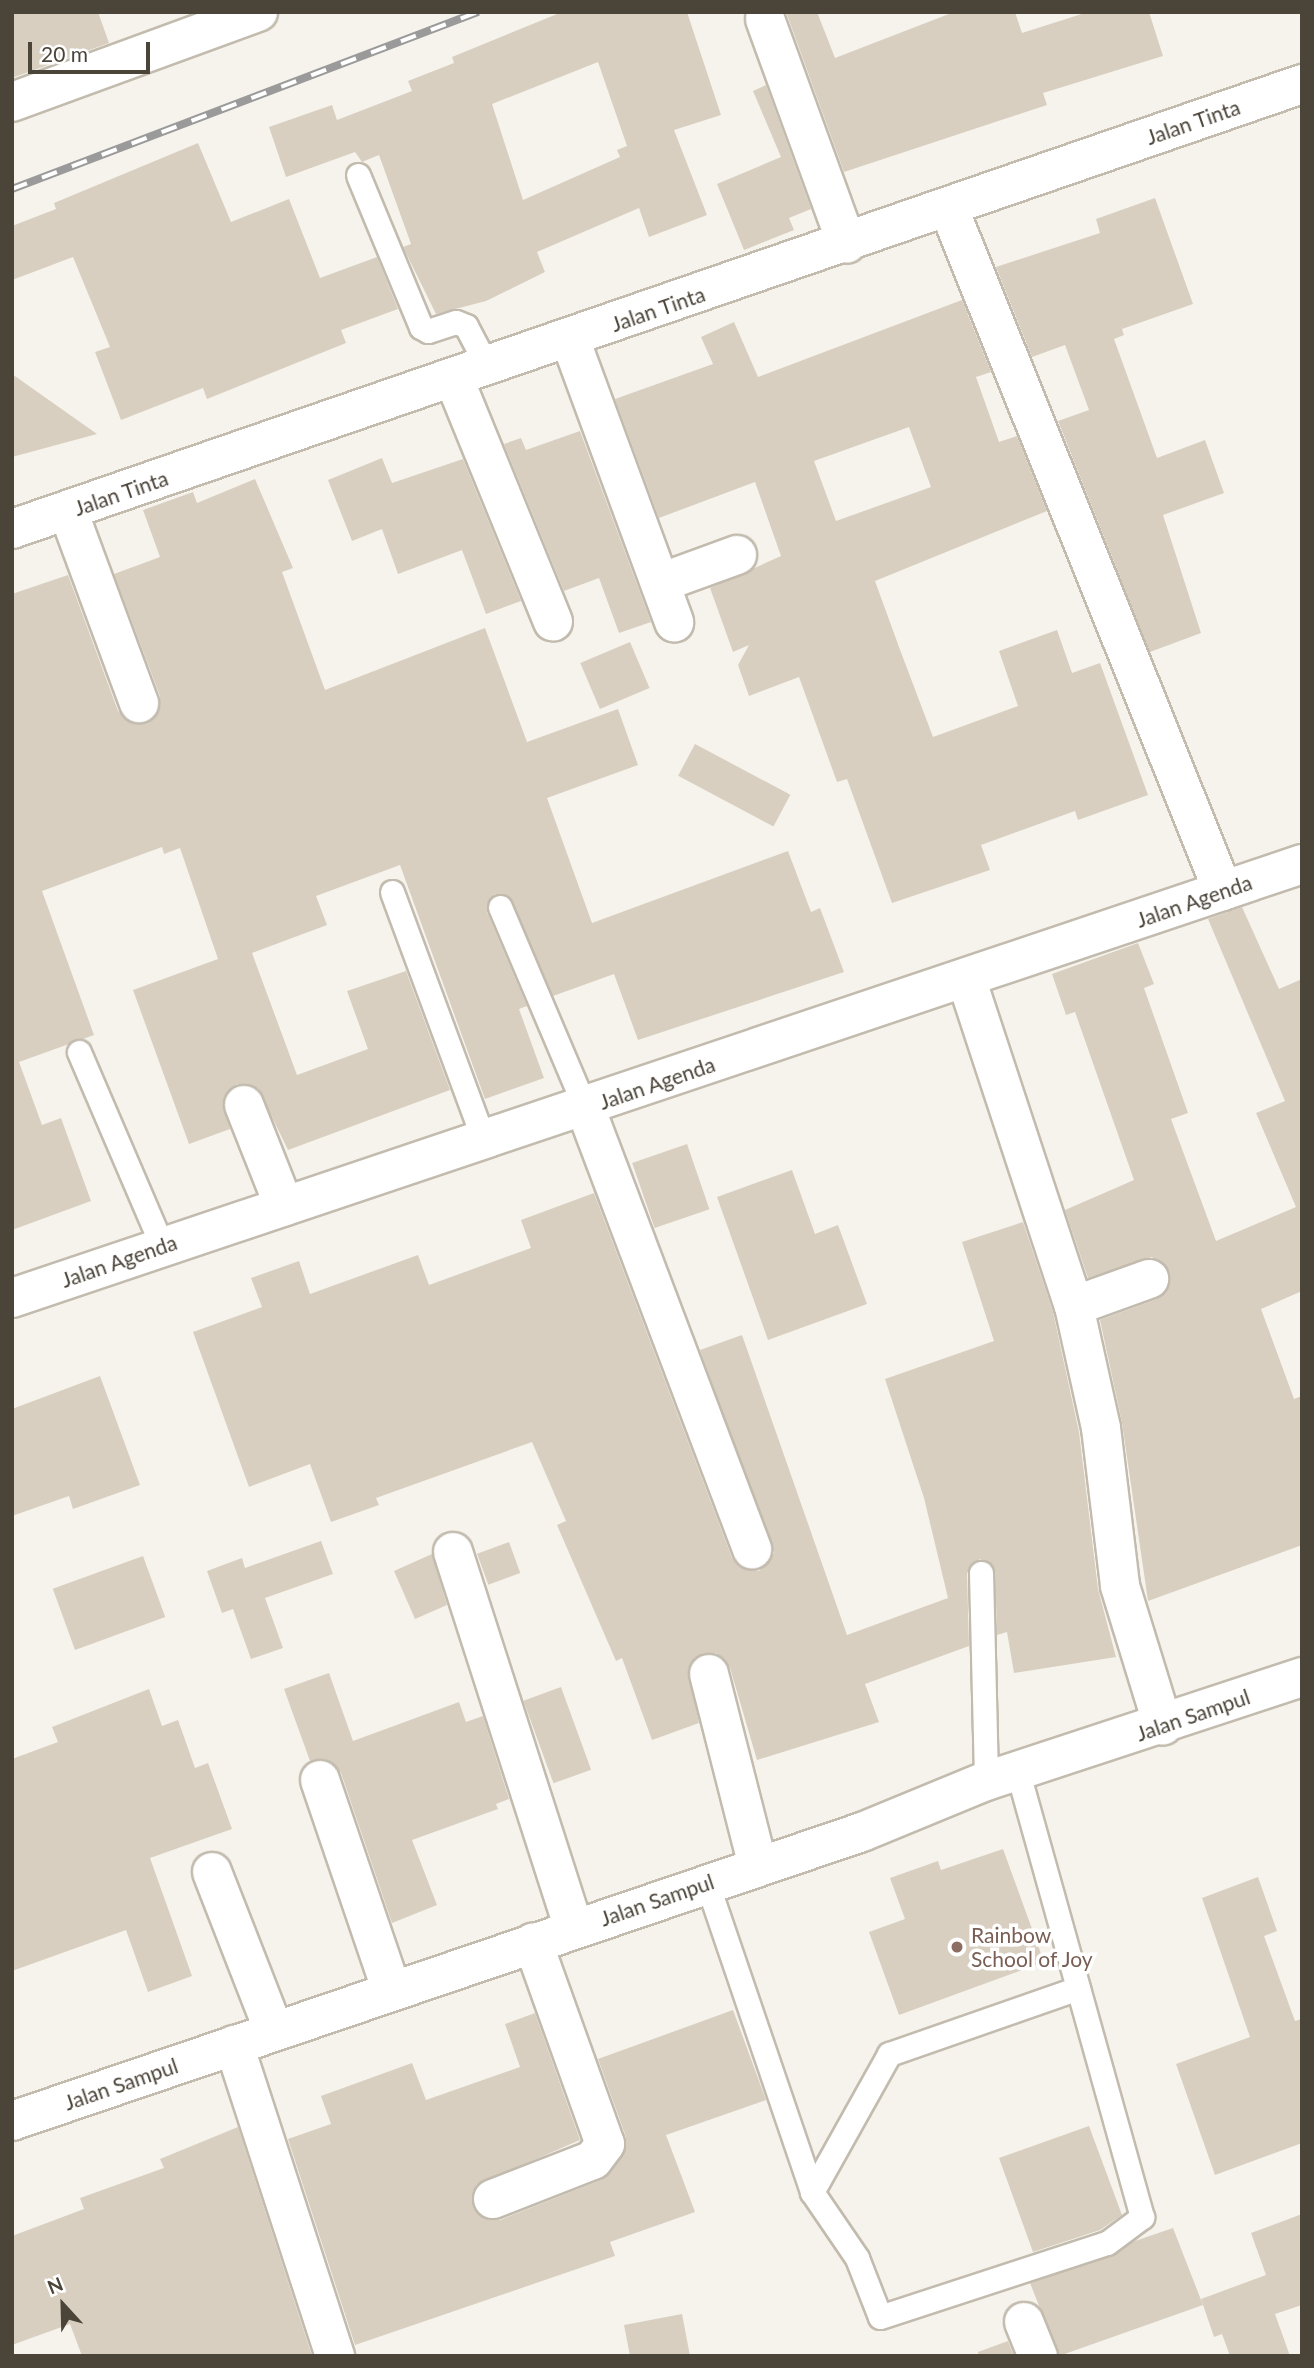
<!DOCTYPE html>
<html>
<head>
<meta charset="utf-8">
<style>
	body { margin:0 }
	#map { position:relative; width:1314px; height:2368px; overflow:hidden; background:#f6f3ec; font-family:Lato,sans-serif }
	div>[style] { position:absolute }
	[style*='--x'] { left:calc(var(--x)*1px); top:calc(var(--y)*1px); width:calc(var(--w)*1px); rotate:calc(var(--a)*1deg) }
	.building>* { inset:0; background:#d8cfc1; transform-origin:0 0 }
	.roads { filter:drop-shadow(2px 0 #c2bbae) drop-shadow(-2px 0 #c2bbae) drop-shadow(0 2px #c2bbae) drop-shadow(0 -2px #c2bbae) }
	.lane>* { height:23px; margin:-11.5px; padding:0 11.5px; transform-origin:11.5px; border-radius:11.5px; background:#fff }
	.street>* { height:38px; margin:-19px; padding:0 19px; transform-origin:19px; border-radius:19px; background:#fff }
	.rail>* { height:8px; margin-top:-4px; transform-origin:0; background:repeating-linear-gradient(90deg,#fff 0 16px,#9a9a9a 0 32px); box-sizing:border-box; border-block:2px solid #9a9a9a }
	.dots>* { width:19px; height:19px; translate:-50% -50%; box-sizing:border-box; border:4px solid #fff; border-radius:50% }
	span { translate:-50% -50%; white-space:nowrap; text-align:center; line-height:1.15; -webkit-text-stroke:7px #fff; paint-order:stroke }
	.street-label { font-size:21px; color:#4b4439 }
	.education-label { font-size:21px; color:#785e54 }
	.left { translate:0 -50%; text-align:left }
	.frame { position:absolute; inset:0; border:14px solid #4b4439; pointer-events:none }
	.north { position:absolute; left:28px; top:2270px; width:70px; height:70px; -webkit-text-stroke:5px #fff; paint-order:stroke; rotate:338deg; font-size:19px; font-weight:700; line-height:28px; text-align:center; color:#4b4439 }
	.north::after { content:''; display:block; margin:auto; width:24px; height:32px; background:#4b4439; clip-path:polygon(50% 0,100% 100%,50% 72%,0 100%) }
	.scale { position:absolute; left:28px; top:42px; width:122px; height:32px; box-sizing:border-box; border:4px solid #4b4439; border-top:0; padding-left:9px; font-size:21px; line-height:24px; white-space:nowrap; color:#4b4439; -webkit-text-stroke:5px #fff; paint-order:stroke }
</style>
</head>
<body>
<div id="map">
	<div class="building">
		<i style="clip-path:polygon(12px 12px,98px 12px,109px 43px,12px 78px)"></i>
		<i style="clip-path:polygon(evenodd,562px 12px,687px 12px,721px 115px,674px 130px,707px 215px,649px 237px,639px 208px,537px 252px,545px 272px,486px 301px,436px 314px,403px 247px,411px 244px,379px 155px,362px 162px,355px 152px,286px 177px,269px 127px,332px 105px,337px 120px,412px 91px,408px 81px,454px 63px,452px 57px,562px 12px,598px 62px,627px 146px,617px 150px,620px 157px,523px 200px,492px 104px,598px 62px)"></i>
		<i style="clip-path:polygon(786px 12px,817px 12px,835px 58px,954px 12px,1015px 12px,1022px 33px,1088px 12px,1149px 12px,1163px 56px,1043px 93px,1047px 105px,844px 172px)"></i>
		<i style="clip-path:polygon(766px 85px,811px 209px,789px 218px,794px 230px,744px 250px,717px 184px,781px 157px,753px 91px)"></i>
		<i style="clip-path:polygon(198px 143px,231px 222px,289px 199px,320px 278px,377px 257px,398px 309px,341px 330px,346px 343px,207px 399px,203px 388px,121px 420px,95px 352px,110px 347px,73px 257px,12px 280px,12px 226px,56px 209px,54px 203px)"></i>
		<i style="clip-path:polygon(1155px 198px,1193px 304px,1122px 329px,1124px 335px,1114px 339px,1157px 458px,1205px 440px,1224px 493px,1163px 515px,1201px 633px,1150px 652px,1058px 421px,1089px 410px,1065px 345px,1032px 357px,996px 267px,1100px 233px,1096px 219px)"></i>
		<i style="clip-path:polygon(evenodd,962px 300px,991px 372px,976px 377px,999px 442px,1017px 436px,1047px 511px,875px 581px,899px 647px,933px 737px,1018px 706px,999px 651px,1057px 630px,1072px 673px,1100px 663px,1148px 795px,1078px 820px,1075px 811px,981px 845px,990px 870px,892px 903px,847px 779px,837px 782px,799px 677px,749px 696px,738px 665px,749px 645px,733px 652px,710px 588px,781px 556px,755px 482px,659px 518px,615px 399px,713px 364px,701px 337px,734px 322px,758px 377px,962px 300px,909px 427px,931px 487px,836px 521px,814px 461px,909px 427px)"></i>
		<i style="clip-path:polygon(12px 374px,97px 434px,12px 457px)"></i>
		<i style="clip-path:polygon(580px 431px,651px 622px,619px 633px,599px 578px,564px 591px,504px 444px,521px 438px,526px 450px)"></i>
		<i style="clip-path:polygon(382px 458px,392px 483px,463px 459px,521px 601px,486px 614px,462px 550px,398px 574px,382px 529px,352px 541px,328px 480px)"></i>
		<i style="clip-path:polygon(255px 479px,293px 568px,282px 572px,325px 690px,485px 628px,527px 742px,618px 709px,638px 765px,547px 798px,592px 923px,788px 851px,811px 912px,820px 908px,844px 972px,638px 1040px,614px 974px,553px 996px,513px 902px,495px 894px,487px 912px,527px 1006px,519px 1009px,544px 1078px,485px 1099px,400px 865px,316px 896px,327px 925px,252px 953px,297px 1075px,368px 1049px,347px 991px,406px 971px,450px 1090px,288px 1150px,258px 1088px,237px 1084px,223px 1101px,230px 1129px,189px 1144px,133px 990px,218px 959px,180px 848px,164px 854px,162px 847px,42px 891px,94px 1035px,19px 1062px,42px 1125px,61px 1118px,91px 1201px,12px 1230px,12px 594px,68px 575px,118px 711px,135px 724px,147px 723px,160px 707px,160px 696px,114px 574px,160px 557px,143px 510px,193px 492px,197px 503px)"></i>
		<i style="left:630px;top:642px;width:50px;height:54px;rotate:67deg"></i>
		<i style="left:695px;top:744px;width:108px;height:36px;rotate:28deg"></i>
		<i style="clip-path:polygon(1242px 907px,1279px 989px,1302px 979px,1302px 1291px,1261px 1309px,1294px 1399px,1302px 1396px,1302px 1545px,1148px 1601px,1122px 1423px,1100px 1320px,1157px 1299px,1166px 1293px,1170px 1272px,1152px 1257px,1088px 1278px,1065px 1210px,1134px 1180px,1075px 1012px,1066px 1015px,1052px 974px,1138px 943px,1154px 984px,1144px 988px,1188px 1113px,1171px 1119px,1216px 1241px,1296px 1207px,1256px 1113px,1285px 1101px,1208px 919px)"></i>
		<i style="left:687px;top:1144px;width:69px;height:58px;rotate:71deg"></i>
		<i style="clip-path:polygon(792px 1170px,815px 1234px,838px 1225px,867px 1304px,768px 1340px,717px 1197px)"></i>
		<i style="clip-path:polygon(594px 1193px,732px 1558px,739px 1567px,759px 1571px,774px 1553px,700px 1350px,742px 1335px,847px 1635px,948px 1598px,924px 1498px,885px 1379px,994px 1341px,962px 1242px,1023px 1222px,1053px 1312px,1079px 1432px,1098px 1589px,1116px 1657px,1014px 1673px,1007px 1632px,997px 1635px,995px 1572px,980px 1559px,967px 1573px,969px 1646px,865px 1684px,879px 1722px,757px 1760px,730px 1668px,716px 1653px,704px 1653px,688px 1669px,699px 1723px,652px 1740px,622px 1658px,616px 1661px,557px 1525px,566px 1521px,532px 1442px,376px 1498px,379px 1505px,331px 1522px,310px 1464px,249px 1487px,193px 1332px,262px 1307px,251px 1278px,299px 1261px,310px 1294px,418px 1255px,429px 1285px,531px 1248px,521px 1220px)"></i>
		<i style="clip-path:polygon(100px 1376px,140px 1485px,73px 1509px,69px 1496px,12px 1516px,12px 1409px)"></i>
		<i style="clip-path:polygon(321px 1541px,333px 1574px,265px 1598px,283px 1648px,251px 1659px,233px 1609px,222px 1613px,207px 1571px,242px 1558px,245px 1568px)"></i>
		<i style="left:509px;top:1542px;width:33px;height:34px;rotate:70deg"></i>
		<i style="clip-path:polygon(432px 1554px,447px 1605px,415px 1619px,394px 1571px)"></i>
		<i style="left:143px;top:1556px;width:65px;height:96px;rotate:70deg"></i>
		<i style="clip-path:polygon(329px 1673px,353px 1741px,459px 1702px,466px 1722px,483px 1716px,509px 1799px,496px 1804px,498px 1809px,412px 1840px,437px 1905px,392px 1923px,341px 1773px,325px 1759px,310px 1761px,284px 1689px)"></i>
		<i style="left:561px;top:1687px;width:88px;height:40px;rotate:70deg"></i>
		<i style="clip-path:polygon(149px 1689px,162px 1726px,178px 1720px,195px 1768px,208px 1763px,232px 1829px,150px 1858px,192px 1976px,148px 1992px,126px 1930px,12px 1971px,12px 1759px,58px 1742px,52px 1727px)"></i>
		<i style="clip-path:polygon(1003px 1849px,1044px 1962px,899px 2015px,869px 1932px,905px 1919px,890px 1878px,938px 1861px,941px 1870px)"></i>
		<i style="clip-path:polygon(1258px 1877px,1277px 1931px,1264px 1936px,1295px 2021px,1302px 2019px,1302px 2143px,1215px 2175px,1176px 2064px,1250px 2037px,1202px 1898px)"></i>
		<i style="clip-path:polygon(733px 2010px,766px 2100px,666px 2135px,695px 2212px,610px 2242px,615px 2256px,355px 2345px,288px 2139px,331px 2124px,321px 2096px,412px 2063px,426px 2100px,520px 2067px,505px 2024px,535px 2013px,580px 2140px,476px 2185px,473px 2208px,489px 2220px,500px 2220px,601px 2180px,622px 2157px,626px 2137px,598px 2059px)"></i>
		<i style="clip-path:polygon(1089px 2126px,1122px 2215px,1100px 2230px,1033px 2252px,999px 2158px)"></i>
		<i style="clip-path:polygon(238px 2127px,312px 2356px,82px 2356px,70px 2324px,12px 2345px,12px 2236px,84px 2209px,80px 2198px,164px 2168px,160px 2159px)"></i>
		<i style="clip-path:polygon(1302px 2214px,1302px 2305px,1275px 2314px,1290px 2356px,1230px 2356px,1222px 2334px,1214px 2337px,1201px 2299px,1266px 2275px,1251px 2233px)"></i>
		<i style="clip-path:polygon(1173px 2228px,1203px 2305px,1059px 2356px,1030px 2283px,1111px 2256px,1132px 2242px)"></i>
		<i style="clip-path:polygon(682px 2314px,690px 2356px,630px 2356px,624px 2325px)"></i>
		<i style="clip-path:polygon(1008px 2341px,1014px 2356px,979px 2356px,978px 2352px)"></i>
	</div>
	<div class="roads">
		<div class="lane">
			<i style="--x:358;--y:175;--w:165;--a:67.5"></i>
			<i style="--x:421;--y:327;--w:8;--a:30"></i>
			<i style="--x:428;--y:331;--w:29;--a:-18"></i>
			<i style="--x:456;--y:322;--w:11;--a:22"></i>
			<i style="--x:466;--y:326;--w:45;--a:62.3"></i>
			<i style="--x:392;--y:892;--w:265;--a:69.7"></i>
			<i style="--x:500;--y:907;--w:217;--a:67"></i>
			<i style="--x:79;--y:1052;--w:211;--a:66.8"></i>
			<i style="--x:981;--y:1573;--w:208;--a:88.6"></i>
			<i style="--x:707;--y:1883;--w:326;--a:71.2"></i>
			<i style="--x:812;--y:2192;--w:80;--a:55.7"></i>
			<i style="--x:857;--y:2258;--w:63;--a:68.7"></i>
			<i style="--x:880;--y:2317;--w:239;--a:-18.1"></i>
			<i style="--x:1107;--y:2243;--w:44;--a:-36.6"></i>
			<i style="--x:1142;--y:2217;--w:462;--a:-105.6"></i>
			<i style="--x:812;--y:2192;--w:158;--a:-60.8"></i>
			<i style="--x:889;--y:2054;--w:200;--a:-19.2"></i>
		</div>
		<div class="street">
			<i style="--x:765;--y:19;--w:239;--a:70"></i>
			<i style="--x:12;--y:102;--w:262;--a:-20.1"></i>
			<i style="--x:949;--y:209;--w:735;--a:68.11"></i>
			<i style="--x:570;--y:339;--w:302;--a:69.8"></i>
			<i style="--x:454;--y:379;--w:262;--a:67.8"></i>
			<i style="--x:68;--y:511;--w:205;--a:69.7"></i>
			<i style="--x:12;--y:529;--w:1365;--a:-19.03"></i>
			<i style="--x:660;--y:583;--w:82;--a:-20"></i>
			<i style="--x:966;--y:978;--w:345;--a:71.8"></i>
			<i style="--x:1074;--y:1306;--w:125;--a:77.5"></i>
			<i style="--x:1101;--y:1428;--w:159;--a:83.1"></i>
			<i style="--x:1120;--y:1586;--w:146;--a:72.9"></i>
			<i style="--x:244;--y:1105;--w:109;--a:68.4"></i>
			<i style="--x:585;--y:1107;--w:473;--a:69.3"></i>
			<i style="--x:12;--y:1298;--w:1361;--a:-18.59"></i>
			<i style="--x:1074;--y:1306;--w:80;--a:-19.8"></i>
			<i style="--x:453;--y:1552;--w:395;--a:72.2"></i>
			<i style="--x:709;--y:1674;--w:198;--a:75.7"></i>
			<i style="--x:320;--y:1780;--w:223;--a:71.2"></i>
			<i style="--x:212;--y:1872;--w:171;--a:68.7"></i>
			<i style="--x:234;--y:2045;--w:327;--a:72"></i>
			<i style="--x:12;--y:2121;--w:898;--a:-18.78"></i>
			<i style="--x:862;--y:1832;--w:134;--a:-22.4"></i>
			<i style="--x:986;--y:1781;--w:333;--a:-18.2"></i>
			<i style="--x:493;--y:2199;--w:107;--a:-21.3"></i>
			<i style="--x:593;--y:2160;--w:20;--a:-53"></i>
			<i style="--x:605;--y:2144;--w:214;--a:-109.7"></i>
			<i style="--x:1024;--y:2322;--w:37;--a:68"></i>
		</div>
	</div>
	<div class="rail">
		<i style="--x:12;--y:189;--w:499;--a:-20.8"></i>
	</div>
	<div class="dots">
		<i style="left:957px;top:1947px;background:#8d6e63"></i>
	</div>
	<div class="street-label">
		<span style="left:1193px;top:122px;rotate:-19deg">Jalan Tinta</span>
		<span style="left:658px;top:309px;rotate:-19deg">Jalan Tinta</span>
		<span style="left:121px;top:493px;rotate:-19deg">Jalan Tinta</span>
		<span style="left:1194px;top:901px;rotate:-19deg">Jalan Agenda</span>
		<span style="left:657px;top:1083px;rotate:-19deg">Jalan Agenda</span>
		<span style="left:119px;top:1261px;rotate:-19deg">Jalan Agenda</span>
		<span style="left:1193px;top:1715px;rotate:-19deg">Jalan Sampul</span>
		<span style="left:657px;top:1900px;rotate:-19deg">Jalan Sampul</span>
		<span style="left:121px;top:2084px;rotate:-19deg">Jalan Sampul</span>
	</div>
	<div class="education-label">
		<span class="left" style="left:971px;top:1947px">Rainbow<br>School of Joy</span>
	</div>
	<div class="frame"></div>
	<div class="north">N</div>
	<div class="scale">20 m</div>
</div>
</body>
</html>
